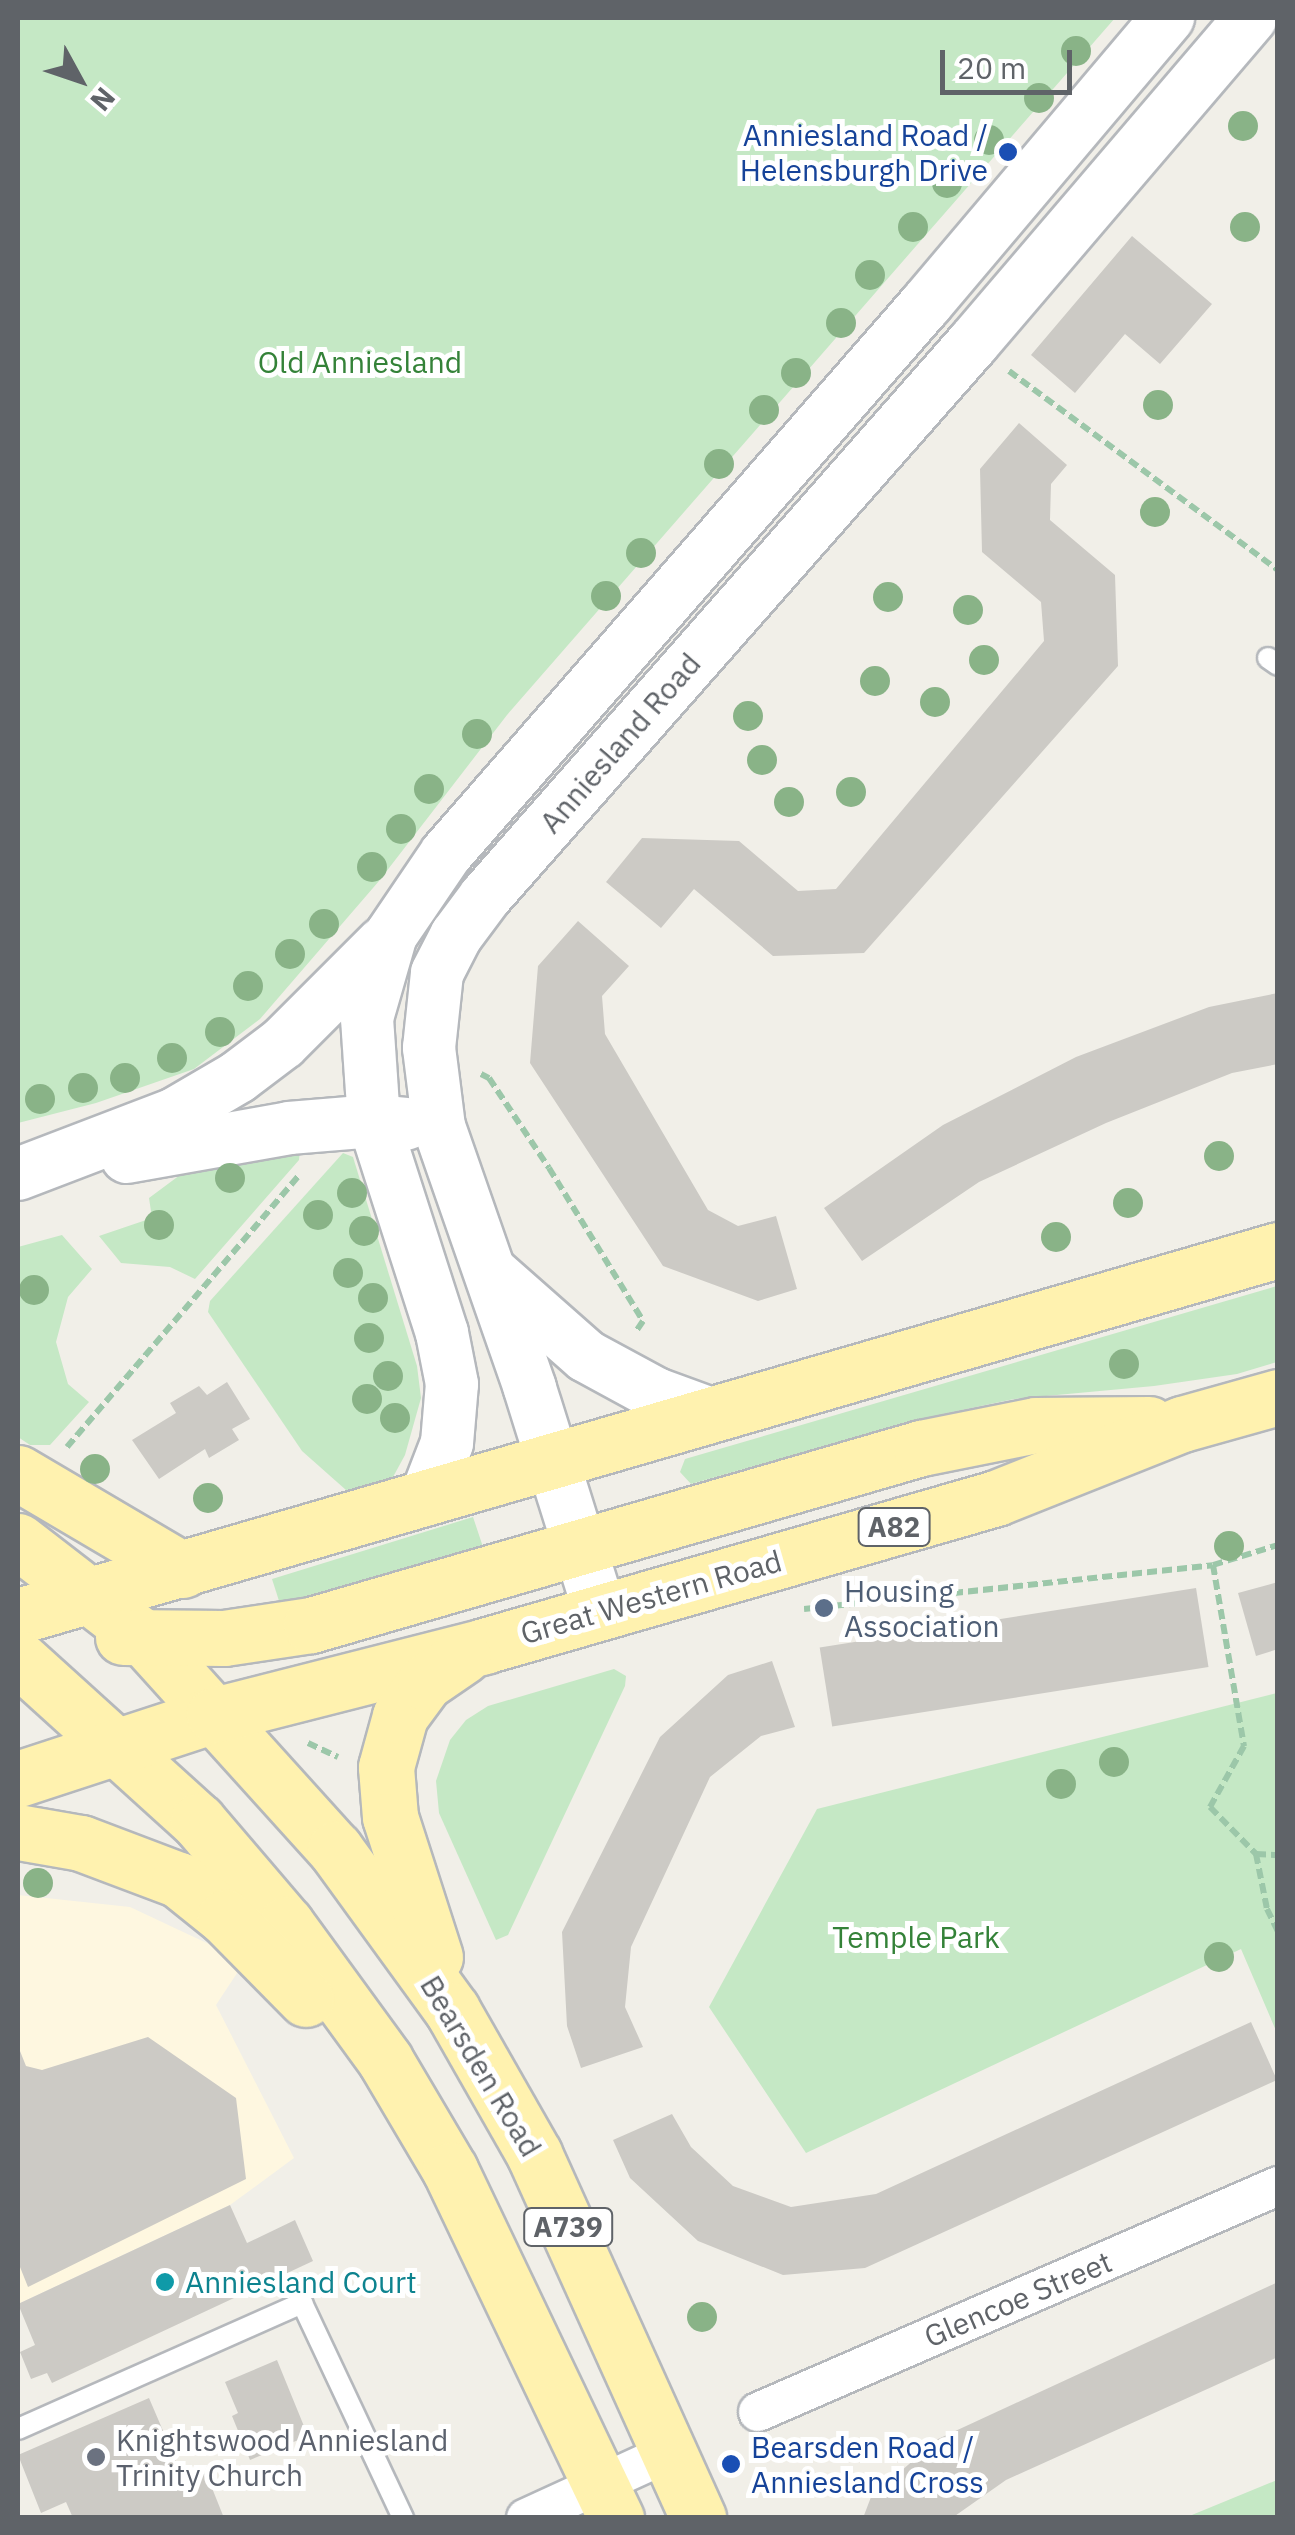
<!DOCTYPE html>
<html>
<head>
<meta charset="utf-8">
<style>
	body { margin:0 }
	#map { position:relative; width:1295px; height:2535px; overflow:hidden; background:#f1efe8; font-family:"IBM Plex Sans",sans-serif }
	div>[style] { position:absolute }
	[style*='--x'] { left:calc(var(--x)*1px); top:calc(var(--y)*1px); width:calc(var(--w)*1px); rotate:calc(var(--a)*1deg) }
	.commercial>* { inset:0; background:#fef7e0 }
	.green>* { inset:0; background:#c5e8c5 }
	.building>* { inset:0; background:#cccac5; transform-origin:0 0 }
	.path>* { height:6px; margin-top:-3px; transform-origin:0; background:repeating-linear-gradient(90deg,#9cc7a9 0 10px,transparent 0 15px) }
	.roads { filter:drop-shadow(2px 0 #b5b8bc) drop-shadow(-2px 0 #b5b8bc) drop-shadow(0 2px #b5b8bc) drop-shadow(0 -2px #b5b8bc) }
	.lane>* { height:20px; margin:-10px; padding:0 10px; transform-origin:10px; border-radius:10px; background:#fff }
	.street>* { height:38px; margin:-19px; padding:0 19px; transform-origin:19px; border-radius:19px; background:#fff }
	.secondary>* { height:52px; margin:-26px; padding:0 26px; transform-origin:26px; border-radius:26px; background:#fff }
	.primary>* { height:55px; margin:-27.5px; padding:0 27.5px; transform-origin:27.5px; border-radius:27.5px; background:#fff2af }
	.trees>* { width:30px; height:30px; margin:-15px; border-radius:50%; background:#89b387 }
	.dots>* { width:28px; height:28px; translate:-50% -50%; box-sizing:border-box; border:5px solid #fff; border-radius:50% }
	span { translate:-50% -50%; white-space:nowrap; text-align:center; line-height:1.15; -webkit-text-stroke:10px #fff; paint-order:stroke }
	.shield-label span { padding:2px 8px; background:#fff; border:2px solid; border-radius:8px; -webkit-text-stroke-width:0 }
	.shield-label { font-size:28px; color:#5f6368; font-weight:700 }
	.transit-label { font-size:30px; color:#164399 }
	.right { translate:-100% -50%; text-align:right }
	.left { translate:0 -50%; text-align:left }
	.park-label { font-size:30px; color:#348238 }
	.street-label { font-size:30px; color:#5f6368 }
	.service-label { font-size:30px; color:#4e5e75 }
	.culture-label { font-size:30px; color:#0d838f }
	.worship-label { font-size:30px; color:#5b616d }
	.frame { position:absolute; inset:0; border:20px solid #5f6368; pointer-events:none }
	.north { position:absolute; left:30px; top:30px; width:100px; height:100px; -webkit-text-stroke:8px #fff; paint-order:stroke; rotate:130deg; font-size:28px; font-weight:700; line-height:40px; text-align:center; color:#5f6368 }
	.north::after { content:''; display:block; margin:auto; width:35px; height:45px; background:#5f6368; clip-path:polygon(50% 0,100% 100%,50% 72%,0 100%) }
	.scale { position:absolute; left:940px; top:50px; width:132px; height:45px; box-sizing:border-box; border:5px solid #5f6368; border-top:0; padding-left:12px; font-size:30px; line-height:35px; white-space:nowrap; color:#5f6368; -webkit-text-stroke:8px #fff; paint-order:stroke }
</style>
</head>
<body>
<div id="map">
	<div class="commercial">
		<i style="clip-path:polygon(18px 1895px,130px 1907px,245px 1961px,216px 2005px,294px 2158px,230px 2205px,18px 2304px)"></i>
	</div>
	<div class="green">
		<i style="clip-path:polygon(18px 18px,1115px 18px,507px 715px,379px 881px,260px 1019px,194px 1069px,96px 1103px,18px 1123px)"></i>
		<i style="clip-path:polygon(300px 1150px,299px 1160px,195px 1279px,170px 1267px,121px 1263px,99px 1236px,152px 1218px,149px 1198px,180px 1175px,209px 1165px)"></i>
		<i style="clip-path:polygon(343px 1153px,353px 1157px,417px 1366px,421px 1398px,405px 1455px,393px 1477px,375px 1487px,346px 1490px,302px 1451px,208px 1312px,210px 1301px)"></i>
		<i style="clip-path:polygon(62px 1235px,92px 1269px,68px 1297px,56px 1342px,68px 1384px,89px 1402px,50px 1445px,30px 1445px,18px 1437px,18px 1247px)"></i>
		<i style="clip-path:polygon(1277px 1286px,1277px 1362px,1237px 1374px,1154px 1386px,1014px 1399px,924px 1418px,691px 1484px,680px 1472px,685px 1459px)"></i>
		<i style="clip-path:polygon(473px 1517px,483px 1547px,280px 1604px,272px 1579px)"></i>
		<i style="clip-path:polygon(614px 1669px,626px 1676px,625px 1686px,508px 1935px,496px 1940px,439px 1813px,436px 1781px,450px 1740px,466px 1720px,488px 1706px)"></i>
		<i style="clip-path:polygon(1277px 1693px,1277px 2033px,1241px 1949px,806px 2153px,709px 2007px,817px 1809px)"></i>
		<i style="clip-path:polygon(1277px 2480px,1277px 2517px,1187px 2517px)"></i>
	</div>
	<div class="building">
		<i style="clip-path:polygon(1132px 236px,1212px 304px,1160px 364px,1125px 334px,1075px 393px,1031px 355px)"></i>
		<i style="clip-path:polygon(1019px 423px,1067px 465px,1051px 484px,1050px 520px,1115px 575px,1118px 666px,864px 953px,773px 956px,694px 889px,661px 928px,606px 882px,642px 838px,739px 841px,798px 891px,836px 889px,1044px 641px,1041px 602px,982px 552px,980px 469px)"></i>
		<i style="clip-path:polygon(578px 921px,629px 966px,602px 996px,605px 1034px,708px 1210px,738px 1226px,776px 1216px,797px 1289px,758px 1301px,663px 1266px,530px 1063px,538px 966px)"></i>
		<i style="clip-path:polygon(1278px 993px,1278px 1064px,1232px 1073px,1106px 1123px,979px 1182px,862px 1261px,824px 1208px,943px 1125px,1076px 1057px,1209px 1007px)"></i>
		<i style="clip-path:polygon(227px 1382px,250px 1419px,232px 1429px,239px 1440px,209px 1458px,205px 1449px,159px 1479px,132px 1440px,176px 1413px,170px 1403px,199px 1386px,207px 1395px)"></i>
		<i style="clip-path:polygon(1278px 1582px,1278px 1649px,1256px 1656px,1238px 1593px)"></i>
		<i style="left:1196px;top:1588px;width:80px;height:381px;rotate:81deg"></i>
		<i style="clip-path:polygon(772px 1661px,795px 1727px,761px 1736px,710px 1777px,631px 1947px,625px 2007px,643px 2047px,581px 2068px,567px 2026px,562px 1932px,660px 1737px,728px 1675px)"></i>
		<i style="clip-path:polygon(1251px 2022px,1277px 2080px,865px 2268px,783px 2275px,698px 2241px,630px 2178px,613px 2140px,672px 2114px,691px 2147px,733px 2186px,791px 2207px,876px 2194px)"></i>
		<i style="clip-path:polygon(148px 2037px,236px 2098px,246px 2179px,28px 2287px,18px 2262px,18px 2046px,26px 2066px,42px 2070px)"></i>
		<i style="clip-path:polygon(230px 2205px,247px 2243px,295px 2220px,313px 2261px,52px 2383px,47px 2373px,31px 2379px,20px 2352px,35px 2345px,18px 2304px)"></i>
		<i style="clip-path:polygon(1278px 2282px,1278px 2357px,1006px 2480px,952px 2518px,863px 2518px,871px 2497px,938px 2439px)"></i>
		<i style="clip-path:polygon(277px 2360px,308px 2436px,250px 2460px,232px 2416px,238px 2413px,225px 2382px)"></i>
		<i style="clip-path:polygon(149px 2398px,185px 2482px,206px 2473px,224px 2518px,73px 2518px,66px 2502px,41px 2513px,18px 2455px)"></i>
	</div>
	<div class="path">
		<i style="--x:1009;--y:371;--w:335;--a:36.5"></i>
		<i style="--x:481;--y:1074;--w:9;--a:27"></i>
		<i style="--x:489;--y:1078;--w:108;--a:56.3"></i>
		<i style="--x:549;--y:1168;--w:180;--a:58.4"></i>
		<i style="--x:643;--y:1321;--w:11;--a:124"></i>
		<i style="--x:67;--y:1447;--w:358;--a:-49.5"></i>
		<i style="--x:1213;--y:1565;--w:184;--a:80.3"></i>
		<i style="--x:1244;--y:1746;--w:70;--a:119.1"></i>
		<i style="--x:1210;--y:1807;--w:66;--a:45.6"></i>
		<i style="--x:804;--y:1609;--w:411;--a:-6.1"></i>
		<i style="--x:1213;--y:1565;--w:68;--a:-17.1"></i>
		<i style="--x:308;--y:1743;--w:33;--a:25"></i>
		<i style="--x:1256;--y:1854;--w:56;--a:78.7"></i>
		<i style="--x:1267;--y:1909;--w:25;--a:64"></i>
		<i style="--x:1256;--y:1854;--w:22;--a:3"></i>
	</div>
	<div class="roads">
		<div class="lane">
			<i style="--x:1268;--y:658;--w:12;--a:35"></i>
			<i style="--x:18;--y:2429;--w:311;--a:-23.9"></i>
			<i style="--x:302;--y:2303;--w:238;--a:64.8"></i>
		</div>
		<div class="street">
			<i style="--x:758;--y:2412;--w:567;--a:-23.49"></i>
			<i style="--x:526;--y:2518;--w:156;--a:-24.6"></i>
		</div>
		<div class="secondary">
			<i style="--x:127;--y:1157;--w:165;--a:-10.1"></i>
			<i style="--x:289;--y:1128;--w:85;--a:-4.7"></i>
			<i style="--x:374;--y:1121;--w:32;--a:5"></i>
			<i style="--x:18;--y:1174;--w:168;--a:-20.9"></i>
			<i style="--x:175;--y:1114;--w:73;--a:-30.4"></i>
			<i style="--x:238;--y:1077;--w:56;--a:-37.1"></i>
			<i style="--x:283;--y:1043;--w:141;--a:-45"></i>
			<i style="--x:492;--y:1273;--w:125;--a:41.4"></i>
			<i style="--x:586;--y:1356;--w:80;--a:28.5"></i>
			<i style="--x:656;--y:1394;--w:59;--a:20"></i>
			<i style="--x:425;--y:1500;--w:61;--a:-68.9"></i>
			<i style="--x:447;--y:1443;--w:59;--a:-85.2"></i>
			<i style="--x:452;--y:1384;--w:52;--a:-101.1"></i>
			<i style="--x:442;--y:1333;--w:223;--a:-107.8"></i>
			<i style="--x:374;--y:1121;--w:103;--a:-93.9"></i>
			<i style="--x:367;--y:1018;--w:86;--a:-73.9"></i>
			<i style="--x:391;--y:935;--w:98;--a:-55.8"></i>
			<i style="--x:446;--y:854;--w:730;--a:-48.89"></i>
			<i style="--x:926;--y:304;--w:375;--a:-49.8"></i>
			<i style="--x:600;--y:1612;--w:235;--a:-107.4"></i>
			<i style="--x:530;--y:1388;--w:276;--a:-109.2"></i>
			<i style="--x:439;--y:1127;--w:80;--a:-97.2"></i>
			<i style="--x:429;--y:1048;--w:75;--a:-83.9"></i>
			<i style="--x:437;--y:973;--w:42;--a:-62.8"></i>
			<i style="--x:456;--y:936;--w:49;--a:-53.4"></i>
			<i style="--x:485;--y:897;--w:738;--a:-48.62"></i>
			<i style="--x:973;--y:343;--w:428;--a:-49.5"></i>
		</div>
		<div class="primary">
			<i style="--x:18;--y:1473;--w:191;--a:30.5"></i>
			<i style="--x:18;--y:1541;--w:160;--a:37.7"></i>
			<i style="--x:145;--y:1639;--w:283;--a:47.9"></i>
			<i style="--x:335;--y:1849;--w:199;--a:54"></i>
			<i style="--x:452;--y:2010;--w:166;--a:60.3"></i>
			<i style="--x:534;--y:2154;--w:399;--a:65.7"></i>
			<i style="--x:18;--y:1616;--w:1312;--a:-16.2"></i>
			<i style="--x:123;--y:1637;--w:101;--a:0.6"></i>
			<i style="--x:224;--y:1638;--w:88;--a:-8.5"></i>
			<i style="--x:311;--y:1625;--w:635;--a:-16.18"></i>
			<i style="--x:921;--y:1448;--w:117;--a:-11.3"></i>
			<i style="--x:1036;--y:1425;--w:113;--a:-0.5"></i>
			<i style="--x:18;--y:1658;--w:243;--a:42.2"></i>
			<i style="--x:198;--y:1821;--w:135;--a:49.5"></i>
			<i style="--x:286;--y:1924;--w:168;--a:53.9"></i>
			<i style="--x:385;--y:2060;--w:128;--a:59.4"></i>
			<i style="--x:450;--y:2170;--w:386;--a:64.5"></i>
			<i style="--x:18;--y:1779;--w:206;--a:-18.1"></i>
			<i style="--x:214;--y:1715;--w:279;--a:-14.3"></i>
			<i style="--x:484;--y:1646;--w:533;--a:-16.12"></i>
			<i style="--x:996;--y:1498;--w:200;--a:-21.7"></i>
			<i style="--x:1182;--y:1424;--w:100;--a:-15.7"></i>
			<i style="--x:18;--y:1832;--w:64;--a:9.9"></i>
			<i style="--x:81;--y:1843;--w:105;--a:20.7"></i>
			<i style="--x:179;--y:1880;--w:59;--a:38.8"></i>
			<i style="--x:225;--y:1917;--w:115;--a:45.4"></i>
			<i style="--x:435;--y:1957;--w:147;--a:-107.8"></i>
			<i style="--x:390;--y:1817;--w:50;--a:-94.6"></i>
			<i style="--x:386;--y:1767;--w:53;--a:-74.6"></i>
			<i style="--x:400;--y:1716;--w:42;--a:-53.7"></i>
			<i style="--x:425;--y:1682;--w:46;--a:-34.4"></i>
		</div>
	</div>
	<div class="trees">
		<i style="left:1076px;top:51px"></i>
		<i style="left:1039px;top:98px"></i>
		<i style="left:1243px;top:126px"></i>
		<i style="left:989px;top:140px"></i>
		<i style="left:947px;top:183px"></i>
		<i style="left:913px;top:227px"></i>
		<i style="left:1245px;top:227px"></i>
		<i style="left:870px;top:275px"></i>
		<i style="left:841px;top:323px"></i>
		<i style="left:796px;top:373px"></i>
		<i style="left:1158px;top:405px"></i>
		<i style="left:764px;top:410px"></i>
		<i style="left:719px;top:464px"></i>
		<i style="left:1155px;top:512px"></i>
		<i style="left:641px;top:553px"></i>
		<i style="left:606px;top:596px"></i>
		<i style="left:888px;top:597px"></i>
		<i style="left:968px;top:610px"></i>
		<i style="left:984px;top:660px"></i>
		<i style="left:875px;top:681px"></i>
		<i style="left:935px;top:702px"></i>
		<i style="left:748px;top:716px"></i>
		<i style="left:477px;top:734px"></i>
		<i style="left:762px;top:760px"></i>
		<i style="left:429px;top:789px"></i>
		<i style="left:851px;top:792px"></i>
		<i style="left:789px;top:802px"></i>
		<i style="left:401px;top:829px"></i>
		<i style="left:372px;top:867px"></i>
		<i style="left:324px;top:924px"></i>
		<i style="left:290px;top:954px"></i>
		<i style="left:248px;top:986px"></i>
		<i style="left:220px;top:1032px"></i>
		<i style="left:172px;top:1058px"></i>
		<i style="left:125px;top:1078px"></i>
		<i style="left:83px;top:1088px"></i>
		<i style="left:40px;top:1099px"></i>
		<i style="left:1219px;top:1156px"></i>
		<i style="left:230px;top:1178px"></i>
		<i style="left:352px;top:1193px"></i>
		<i style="left:1128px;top:1203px"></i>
		<i style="left:318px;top:1215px"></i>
		<i style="left:159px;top:1225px"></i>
		<i style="left:364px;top:1231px"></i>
		<i style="left:1056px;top:1237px"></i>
		<i style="left:348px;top:1273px"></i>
		<i style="left:34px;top:1290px"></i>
		<i style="left:373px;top:1298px"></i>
		<i style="left:369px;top:1338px"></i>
		<i style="left:1124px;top:1364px"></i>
		<i style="left:388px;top:1376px"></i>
		<i style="left:367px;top:1399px"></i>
		<i style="left:395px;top:1418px"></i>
		<i style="left:95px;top:1469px"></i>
		<i style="left:208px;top:1498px"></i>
		<i style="left:1229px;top:1546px"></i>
		<i style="left:1114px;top:1762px"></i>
		<i style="left:1061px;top:1784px"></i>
		<i style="left:38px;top:1883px"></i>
		<i style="left:1219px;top:1957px"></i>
		<i style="left:702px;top:2317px"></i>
	</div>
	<div class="dots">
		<i style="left:1008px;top:152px;background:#1a4fb4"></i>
		<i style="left:824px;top:1608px;background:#5c6f8a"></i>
		<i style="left:165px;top:2282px;background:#0f9aa8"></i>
		<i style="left:96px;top:2457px;background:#6b7280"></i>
		<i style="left:731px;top:2464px;background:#1a4fb4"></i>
	</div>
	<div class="shield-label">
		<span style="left:894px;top:1527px">A82</span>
		<span style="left:568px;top:2227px">A739</span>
	</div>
	<div class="transit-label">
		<span class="right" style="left:988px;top:152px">Anniesland Road /<br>Helensburgh Drive</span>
		<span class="left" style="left:751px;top:2464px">Bearsden Road /<br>Anniesland Cross</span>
	</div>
	<div class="park-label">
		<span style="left:360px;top:362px">Old Anniesland</span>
		<span style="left:916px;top:1937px">Temple Park</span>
	</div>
	<div class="street-label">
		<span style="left:620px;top:743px;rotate:-49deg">Anniesland Road</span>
		<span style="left:651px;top:1597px;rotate:-16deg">Great Western Road</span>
		<span style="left:481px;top:2066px;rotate:59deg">Bearsden Road</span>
		<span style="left:1018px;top:2299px;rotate:-23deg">Glencoe Street</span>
	</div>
	<div class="service-label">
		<span class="left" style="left:844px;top:1608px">Housing<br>Association</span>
	</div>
	<div class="culture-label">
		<span class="left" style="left:185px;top:2282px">Anniesland Court</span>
	</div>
	<div class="worship-label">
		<span class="left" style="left:116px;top:2457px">Knightswood Anniesland<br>Trinity Church</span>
	</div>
	<div class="frame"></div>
	<div class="north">N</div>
	<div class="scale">20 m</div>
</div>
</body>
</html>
